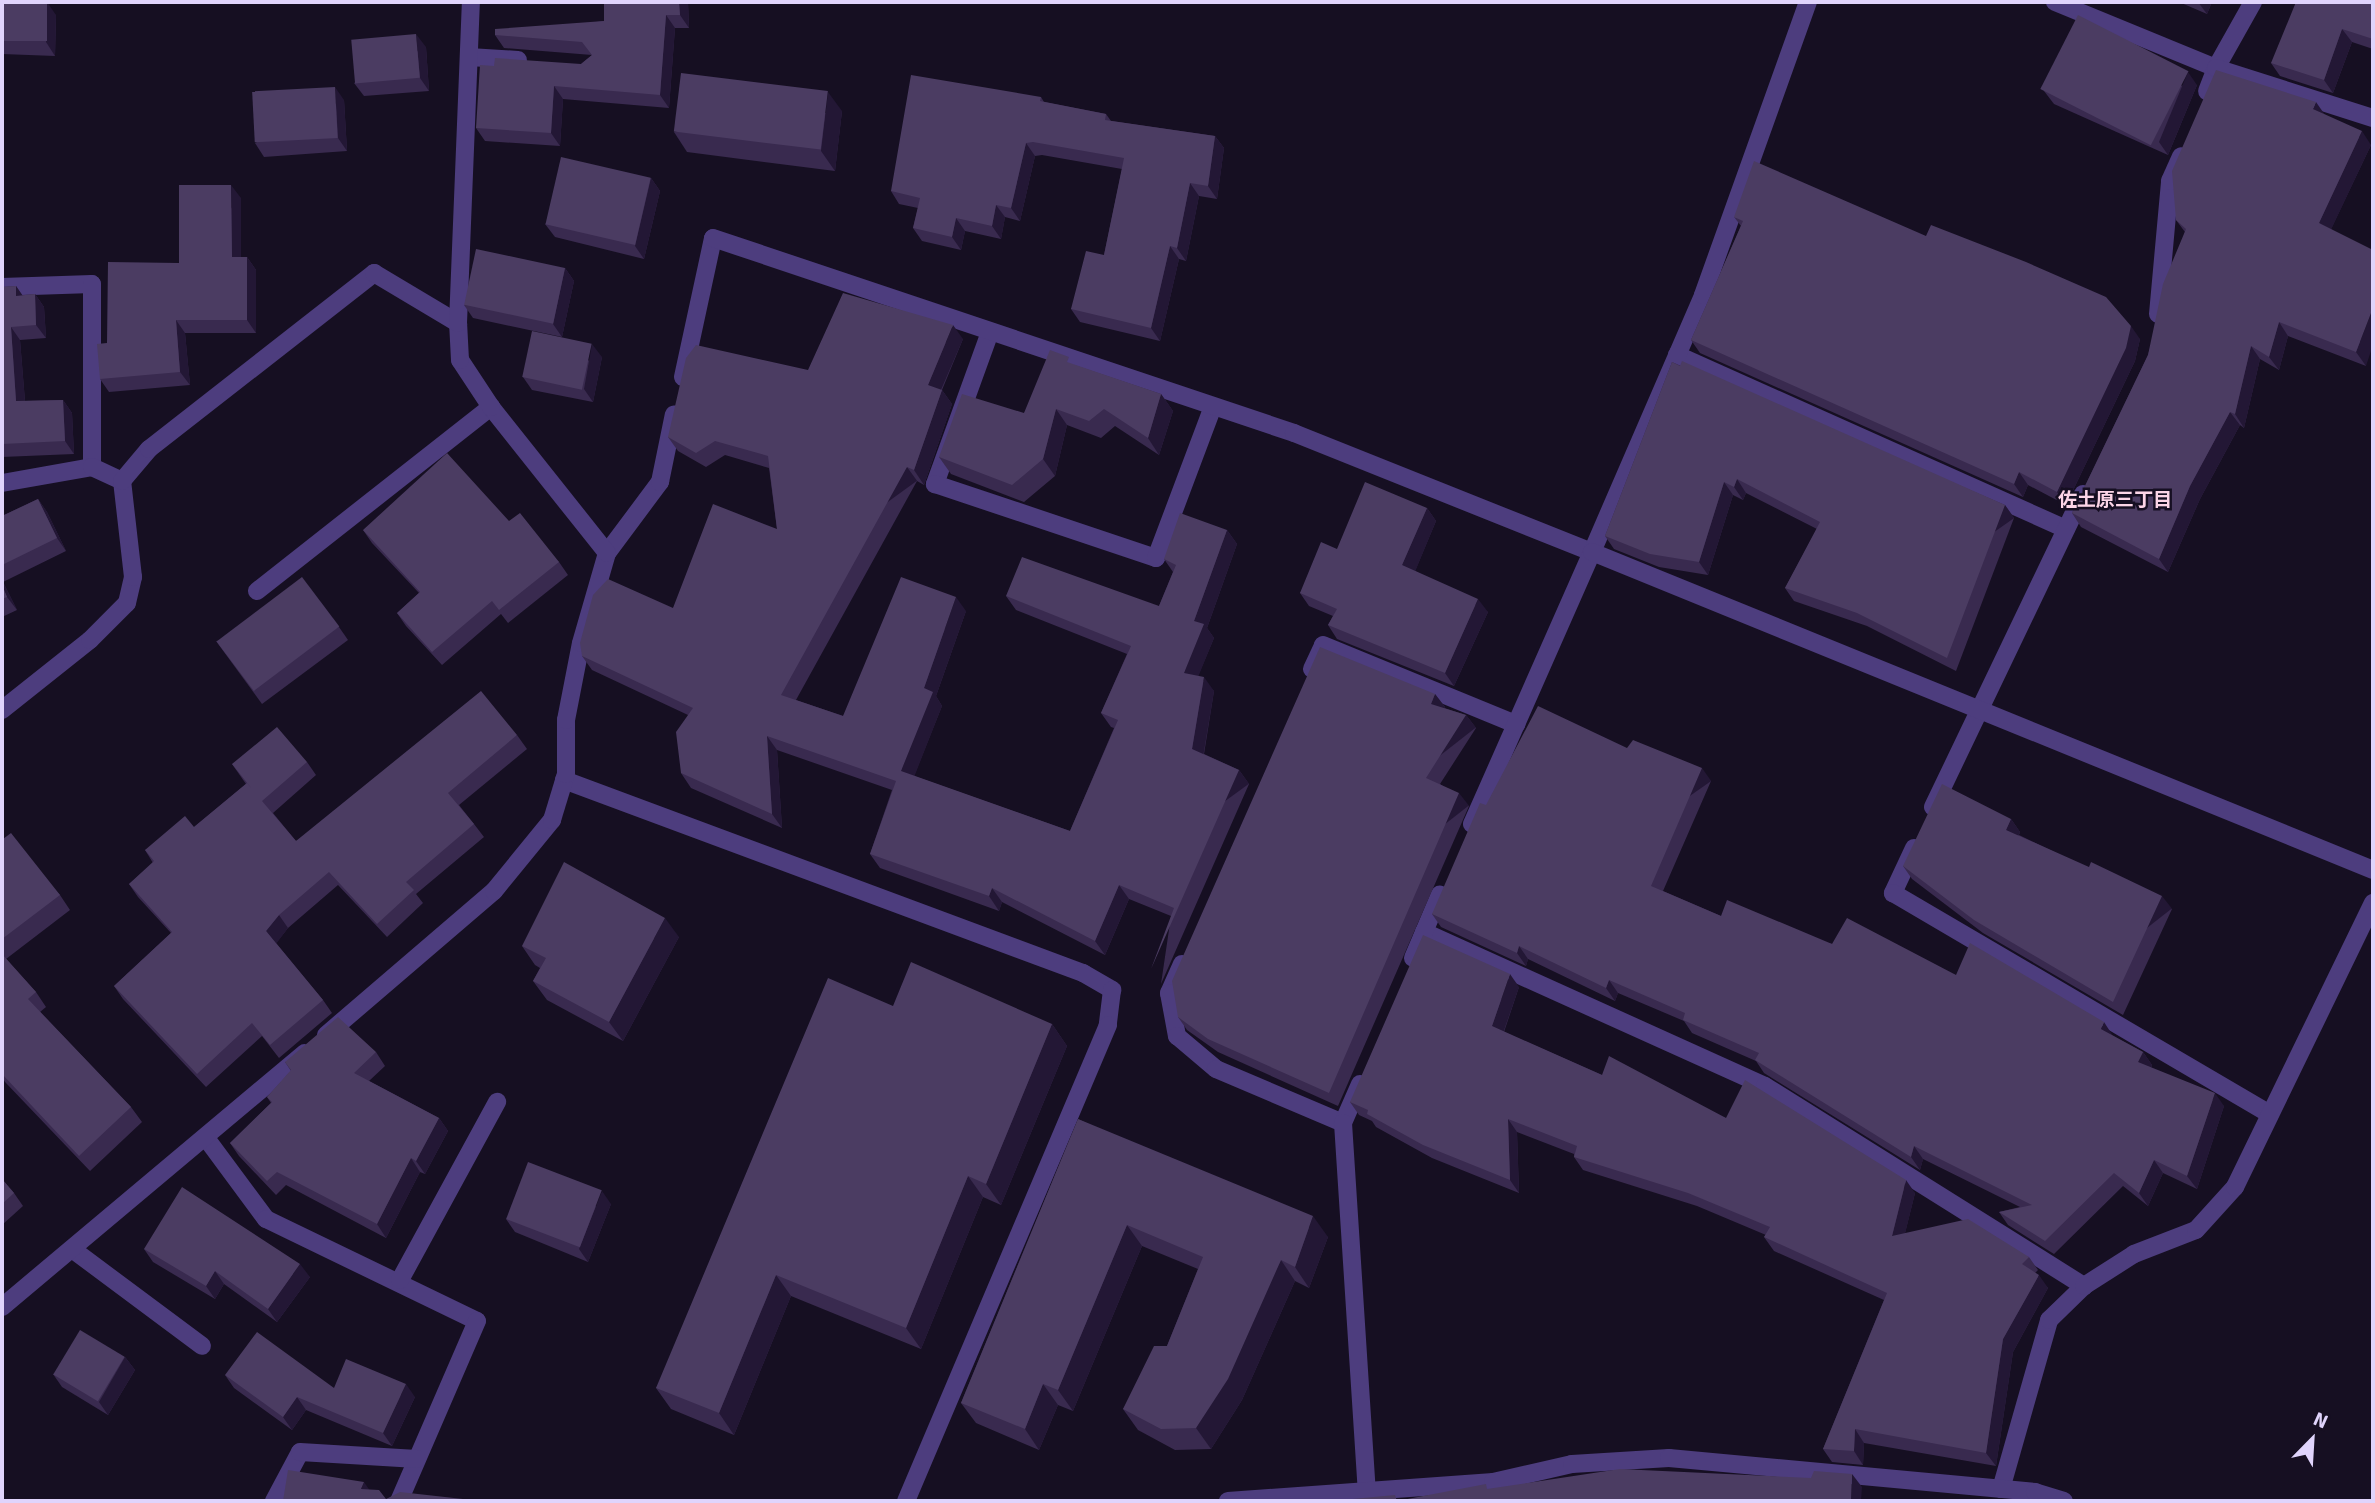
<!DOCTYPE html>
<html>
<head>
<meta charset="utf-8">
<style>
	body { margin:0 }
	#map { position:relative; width:2375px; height:1503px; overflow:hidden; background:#160f22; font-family:Signika,"Noto Sans JP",sans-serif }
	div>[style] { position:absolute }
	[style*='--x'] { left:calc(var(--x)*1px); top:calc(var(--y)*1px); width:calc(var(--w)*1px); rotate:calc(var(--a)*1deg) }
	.minor>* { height:18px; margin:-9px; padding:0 9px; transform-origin:9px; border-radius:9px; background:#4d3d7e }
	.tertiary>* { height:18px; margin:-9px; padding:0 9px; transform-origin:9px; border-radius:9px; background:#4d3d7e }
	.wall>* { inset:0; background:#392a4f }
	.shaded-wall>* { inset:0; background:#231735; transform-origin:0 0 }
	.building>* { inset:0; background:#4b3c62; transform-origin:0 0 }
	span { translate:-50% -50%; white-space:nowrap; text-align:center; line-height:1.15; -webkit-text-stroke:5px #160f22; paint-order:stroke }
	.neighbourhood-label { font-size:19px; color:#fcd5e7; font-weight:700 }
	.frame { position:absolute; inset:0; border:4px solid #e0d4fc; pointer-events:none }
	.north { position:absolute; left:2277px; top:1405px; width:70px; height:70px; -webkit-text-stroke:5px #160f22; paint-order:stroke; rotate:24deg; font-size:19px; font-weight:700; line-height:28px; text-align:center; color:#e0d4fc }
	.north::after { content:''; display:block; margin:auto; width:24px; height:32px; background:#e0d4fc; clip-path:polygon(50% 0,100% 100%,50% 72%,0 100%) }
</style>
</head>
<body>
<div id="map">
	<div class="minor">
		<i style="--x:2055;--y:2;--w:174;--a:22.3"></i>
		<i style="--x:2216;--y:68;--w:25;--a:111"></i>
		<i style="--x:2253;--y:2;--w:76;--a:119.3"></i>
		<i style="--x:2216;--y:68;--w:165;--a:17.7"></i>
		<i style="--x:469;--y:57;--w:49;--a:3.5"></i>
		<i style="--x:2;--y:287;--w:90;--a:-1.9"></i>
		<i style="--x:92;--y:284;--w:183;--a:90"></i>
		<i style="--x:2158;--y:314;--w:134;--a:-84.8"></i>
		<i style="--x:2170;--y:181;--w:27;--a:-66"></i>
		<i style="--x:990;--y:332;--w:162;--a:109.9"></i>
		<i style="--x:935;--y:484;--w:233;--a:18.5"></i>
		<i style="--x:1156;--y:558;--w:162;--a:-69.4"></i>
		<i style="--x:1677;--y:355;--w:426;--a:24.1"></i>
		<i style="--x:683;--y:377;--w:142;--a:-77.8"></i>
		<i style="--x:713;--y:238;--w:613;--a:18.55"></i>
		<i style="--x:1294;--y:433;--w:321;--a:21.8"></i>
		<i style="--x:1592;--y:552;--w:280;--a:-66.6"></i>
		<i style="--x:1703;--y:295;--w:311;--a:-70.3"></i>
		<i style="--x:2;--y:483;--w:91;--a:-10.1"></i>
		<i style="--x:92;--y:467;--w:33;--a:25"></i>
		<i style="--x:607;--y:553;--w:89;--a:-53.3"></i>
		<i style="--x:660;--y:482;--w:69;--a:-78.4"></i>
		<i style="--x:257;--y:591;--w:298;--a:-38.2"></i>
		<i style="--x:1312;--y:669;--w:26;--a:-65"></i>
		<i style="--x:1323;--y:645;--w:209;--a:22.3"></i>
		<i style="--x:2;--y:710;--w:112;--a:-38.5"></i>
		<i style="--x:90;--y:640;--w:52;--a:-45"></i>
		<i style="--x:127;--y:603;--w:27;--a:-77"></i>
		<i style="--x:133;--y:577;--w:97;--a:-96.5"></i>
		<i style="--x:122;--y:481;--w:42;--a:-49.8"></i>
		<i style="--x:149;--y:449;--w:286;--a:-38"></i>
		<i style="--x:374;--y:273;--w:98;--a:30.8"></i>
		<i style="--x:564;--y:780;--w:554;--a:20.4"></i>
		<i style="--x:1083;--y:973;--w:34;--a:30"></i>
		<i style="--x:1112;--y:990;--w:35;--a:97"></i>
		<i style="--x:1108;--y:1025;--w:517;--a:112.99"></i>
		<i style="--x:1933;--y:807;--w:347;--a:-64.4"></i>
		<i style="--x:1472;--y:824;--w:297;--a:-66.2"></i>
		<i style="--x:1592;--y:552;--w:843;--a:22.15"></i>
		<i style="--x:1914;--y:848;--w:50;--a:115"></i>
		<i style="--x:1893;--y:893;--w:436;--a:30.4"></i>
		<i style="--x:1424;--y:932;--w:374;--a:24.3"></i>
		<i style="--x:1765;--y:1086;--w:377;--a:32.1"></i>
		<i style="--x:1413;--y:958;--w:69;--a:-67.1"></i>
		<i style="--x:1182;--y:964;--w:32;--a:114"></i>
		<i style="--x:1169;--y:993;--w:44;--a:79.5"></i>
		<i style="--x:1177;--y:1036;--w:51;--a:40.2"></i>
		<i style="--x:1216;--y:1069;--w:138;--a:23"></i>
		<i style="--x:326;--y:1035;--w:221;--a:-40.6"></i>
		<i style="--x:494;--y:891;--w:92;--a:-50.8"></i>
		<i style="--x:552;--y:820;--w:48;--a:-73.1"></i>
		<i style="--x:566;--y:774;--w:54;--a:-90"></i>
		<i style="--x:566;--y:720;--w:78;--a:-79"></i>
		<i style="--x:581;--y:643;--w:94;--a:-73.9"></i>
		<i style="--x:607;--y:553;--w:186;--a:-128.5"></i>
		<i style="--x:491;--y:407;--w:56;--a:-123.4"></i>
		<i style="--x:460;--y:360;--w:37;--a:-93"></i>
		<i style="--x:458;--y:323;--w:321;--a:-87.7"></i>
		<i style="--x:1360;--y:1084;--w:43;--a:113.6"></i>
		<i style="--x:1343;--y:1123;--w:370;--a:86.3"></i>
		<i style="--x:206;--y:1138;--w:101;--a:53.5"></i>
		<i style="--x:266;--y:1219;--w:234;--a:25.8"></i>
		<i style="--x:477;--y:1321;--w:196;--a:113.4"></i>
		<i style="--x:72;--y:1249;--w:162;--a:36.7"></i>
		<i style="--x:400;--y:1280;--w:203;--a:-61.4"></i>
		<i style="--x:2;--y:1307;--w:395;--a:-40"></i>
		<i style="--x:2001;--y:1489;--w:176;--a:-74.1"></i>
		<i style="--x:2049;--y:1320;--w:49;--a:-44.2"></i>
		<i style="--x:2084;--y:1286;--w:59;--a:-32.6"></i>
		<i style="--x:2134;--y:1254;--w:66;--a:-21.2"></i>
		<i style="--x:2196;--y:1230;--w:58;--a:-47.8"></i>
		<i style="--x:2235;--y:1187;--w:316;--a:-64.1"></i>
		<i style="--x:274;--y:1501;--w:55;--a:-62"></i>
		<i style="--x:300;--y:1452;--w:117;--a:3.4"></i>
	</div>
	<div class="tertiary">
		<i style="--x:1228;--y:1501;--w:266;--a:-4.1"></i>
		<i style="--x:1493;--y:1482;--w:81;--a:-12.8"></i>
		<i style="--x:1572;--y:1464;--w:97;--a:-3.5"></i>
		<i style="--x:1669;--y:1458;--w:368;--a:5.3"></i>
		<i style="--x:2035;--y:1492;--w:30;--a:17"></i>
	</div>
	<div class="wall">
		<i style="clip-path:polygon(2px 2px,56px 15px,55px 56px,2px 54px)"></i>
		<i style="clip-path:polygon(604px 2px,688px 2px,689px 28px,675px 28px,669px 108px,563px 99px,560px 146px,485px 141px,476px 128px,494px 66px,581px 64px,592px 55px,504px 48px,495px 35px,604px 21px)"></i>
		<i style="clip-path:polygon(2179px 2px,2212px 2px,2207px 14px)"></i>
		<i style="clip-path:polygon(2373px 2px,2373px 49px,2352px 42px,2333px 93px,2280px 76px,2271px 63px)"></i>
		<i style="clip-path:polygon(426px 47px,429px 91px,364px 96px,354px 83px)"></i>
		<i style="clip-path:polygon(2197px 85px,2168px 155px,2054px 104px,2044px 91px)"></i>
		<i style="clip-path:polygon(1041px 97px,1044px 102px,1106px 114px,1111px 121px,1215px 136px,1224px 148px,1217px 199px,1199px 196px,1186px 261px,1179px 259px,1160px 341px,1080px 322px,1071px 309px,1104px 255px,1122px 169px,1042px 155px,1035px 156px,1020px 221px,1005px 217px,1001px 239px,965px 231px,961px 250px,922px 241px,913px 228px,918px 208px,899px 204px,891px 191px)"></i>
		<i style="clip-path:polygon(344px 100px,347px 151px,264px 157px,255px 143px)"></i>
		<i style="clip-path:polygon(842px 111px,835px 171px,687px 152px,674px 132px)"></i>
		<i style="clip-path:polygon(2325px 115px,2371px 145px,2331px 229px,2366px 366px,2288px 336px,2279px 370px,2260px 359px,2244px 428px,2240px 425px,2200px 499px,2168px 572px,2081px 527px,2072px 513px,2148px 355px,2185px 232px,2176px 220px)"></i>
		<i style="clip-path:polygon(651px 178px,660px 191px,644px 259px,555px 237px,545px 224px)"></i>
		<i style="clip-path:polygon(241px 198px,241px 257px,247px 257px,256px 270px,256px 333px,185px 333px,190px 385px,109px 392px,100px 379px,107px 343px,179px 263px)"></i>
		<i style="clip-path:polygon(1734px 217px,2140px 339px,2135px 361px,2066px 505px,2028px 485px,2023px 497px,1700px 353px,1691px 340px,1741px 226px)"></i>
		<i style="clip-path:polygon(565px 268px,574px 281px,562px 337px,473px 318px,464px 305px)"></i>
		<i style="clip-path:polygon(16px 286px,22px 295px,35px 294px,44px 307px,46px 338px,20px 340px,25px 401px,63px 400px,72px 413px,74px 454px,2px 457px,2px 287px)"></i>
		<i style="clip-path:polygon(963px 339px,942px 390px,952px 404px,924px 485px,917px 481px,796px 700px,843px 716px,966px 611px,936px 696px,942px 706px,914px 776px,1070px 831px,1114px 728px,1111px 727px,1101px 713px,1127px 654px,1016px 610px,1006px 596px,1159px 606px,1173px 572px,1164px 559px,1227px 530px,1237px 544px,1207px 628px,1214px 638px,1198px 676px,1214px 691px,1204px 754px,1239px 770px,1249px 784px,1161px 984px,1171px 916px,1129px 899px,1105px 955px,1002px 902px,999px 911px,880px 868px,870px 854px,892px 790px,777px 750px,782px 828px,691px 788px,681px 773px,688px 715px,592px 670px,582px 656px,673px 608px,777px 529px,769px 468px,725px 455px,706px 467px,678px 451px,668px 437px,808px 370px)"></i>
		<i style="clip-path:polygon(602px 357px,593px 402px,532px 390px,523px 377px)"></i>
		<i style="clip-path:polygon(1672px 362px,2005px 505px,2014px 518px,1956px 671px,1867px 626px,1794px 601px,1785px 588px,1817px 529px,1746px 493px,1743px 500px,1733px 495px,1708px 575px,1659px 567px,1614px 549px,1605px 536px)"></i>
		<i style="clip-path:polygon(1074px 365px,1161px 394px,1173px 411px,1159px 455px,1115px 426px,1101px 438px,1067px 425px,1055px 476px,1024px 502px,951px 474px,939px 457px,1024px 413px)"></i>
		<i style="clip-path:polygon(38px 499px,47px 512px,66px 551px,3px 582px,17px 610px,2px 617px,2px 516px)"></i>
		<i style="clip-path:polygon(1427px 508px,1436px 521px,1415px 571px,1488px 612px,1454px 686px,1337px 639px,1328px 625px,1333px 616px,1309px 606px,1300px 593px,1337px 549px)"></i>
		<i style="clip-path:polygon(509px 521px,559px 562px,568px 575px,508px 623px,501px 614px,442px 665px,406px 626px,397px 613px,419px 593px,372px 543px,363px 530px)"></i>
		<i style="clip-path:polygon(339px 627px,348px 640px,262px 704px,216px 641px)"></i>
		<i style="clip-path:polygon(1435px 694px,1445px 707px,1444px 708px,1466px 715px,1476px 728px,1440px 784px,1469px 806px,1338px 1106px,1218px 1052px,1187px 1030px,1178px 1017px)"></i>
		<i style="clip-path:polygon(517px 735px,527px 749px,459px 805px,474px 824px,484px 837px,416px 894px,423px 903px,387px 937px,338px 885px,288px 928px,276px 943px,323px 1000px,332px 1013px,279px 1058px,262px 1036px,206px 1087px,123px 999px,114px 986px,171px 933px,138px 897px,129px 884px,153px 863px,145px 850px,194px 827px,246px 784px,232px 764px,307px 762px,316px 775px,273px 813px,296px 841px)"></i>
		<i style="clip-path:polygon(1627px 748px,1711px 781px,1663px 891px,1721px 916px,1956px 975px,2113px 1036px,2143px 1052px,2152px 1065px,2151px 1068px,2224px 1106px,2197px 1189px,2163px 1173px,2148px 1206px,2123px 1186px,2054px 1254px,2008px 1225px,1999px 1212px,2020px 1207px,1923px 1159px,1920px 1170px,1764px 1073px,1756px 1061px,1692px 1033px,1684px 1021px,1618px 993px,1615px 1001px,1528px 959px,1526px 966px,1441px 927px,1432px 914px)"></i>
		<i style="clip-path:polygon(2011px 819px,2020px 832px,2019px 835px,2172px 909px,2123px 1015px,1983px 933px,1912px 879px,1903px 866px)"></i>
		<i style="clip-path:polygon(2px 837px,60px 895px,70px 910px,6px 959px,36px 992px,46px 1007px,40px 1012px,131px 1107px,142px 1122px,90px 1171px,5px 1082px,2px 1077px)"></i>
		<i style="clip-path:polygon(679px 937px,623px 1041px,547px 1000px,533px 981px,540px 968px,535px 965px,522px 946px)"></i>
		<i style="clip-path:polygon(1519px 987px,1504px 1032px,1602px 1075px,1726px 1118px,1915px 1193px,1905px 1233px,2029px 1257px,2038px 1270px,2035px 1273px,2048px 1288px,2013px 1352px,1996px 1466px,1864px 1443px,1863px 1465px,1832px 1462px,1823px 1449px,1884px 1300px,1774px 1251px,1764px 1237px,1766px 1235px,1697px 1206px,1583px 1170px,1574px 1157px,1574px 1154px,1517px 1132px,1519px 1193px,1432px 1158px,1376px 1127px,1372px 1121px,1359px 1115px,1350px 1102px)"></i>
		<i style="clip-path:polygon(893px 1006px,1052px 1024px,1067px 1046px,1001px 1205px,983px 1197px,921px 1349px,791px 1296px,734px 1435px,671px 1409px,656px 1388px)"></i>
		<i style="clip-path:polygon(376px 1052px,385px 1066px,369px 1081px,439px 1118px,448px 1131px,425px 1174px,420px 1172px,386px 1238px,286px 1185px,276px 1195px,239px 1156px,230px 1143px,271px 1103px,267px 1097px,291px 1071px,285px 1062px)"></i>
		<i style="clip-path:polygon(1078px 1119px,1328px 1237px,1309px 1288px,1295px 1281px,1242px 1400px,1211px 1449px,1175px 1450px,1138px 1430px,1123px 1409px,1167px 1346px,1198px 1269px,1142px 1246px,1073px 1411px,1058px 1405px,1039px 1450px,976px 1423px,961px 1403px)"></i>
		<i style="clip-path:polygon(2px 1179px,14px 1193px,23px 1206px,2px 1225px)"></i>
		<i style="clip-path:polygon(611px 1204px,588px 1262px,515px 1232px,506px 1219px)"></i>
		<i style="clip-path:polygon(144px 1249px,310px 1277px,277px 1322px,224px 1284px,215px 1299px,153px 1262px)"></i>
		<i style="clip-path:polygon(125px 1357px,135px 1370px,108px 1415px,62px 1387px,53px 1374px)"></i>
		<i style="clip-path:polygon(225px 1375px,334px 1388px,415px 1397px,392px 1446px,306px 1410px,292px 1430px,234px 1388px)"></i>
	</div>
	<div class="shaded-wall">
		<i style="clip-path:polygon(47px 2px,56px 15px,55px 56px,46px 42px)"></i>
		<i style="clip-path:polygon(679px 2px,688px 2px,689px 28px,680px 15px)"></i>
		<i style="clip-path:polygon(2198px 2px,2212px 2px,2207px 14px)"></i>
		<i style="clip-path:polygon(666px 15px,675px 28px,669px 108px,660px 95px)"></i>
		<i style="clip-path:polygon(2342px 29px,2352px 42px,2333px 93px,2324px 80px)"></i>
		<i style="clip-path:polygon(416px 34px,426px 47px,429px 91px,420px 78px)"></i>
		<i style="clip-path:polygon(2188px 72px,2197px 85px,2168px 155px,2159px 142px)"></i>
		<i style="clip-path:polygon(554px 86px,563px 99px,560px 146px,551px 133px)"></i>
		<i style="clip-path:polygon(335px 87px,344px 100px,347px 151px,338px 138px)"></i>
		<i style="clip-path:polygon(828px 92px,842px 111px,835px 171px,821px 151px)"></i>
		<i style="clip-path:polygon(2316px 102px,2325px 115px,2313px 109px)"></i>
		<i style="clip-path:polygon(2362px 131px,2371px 145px,2328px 236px,2319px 223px)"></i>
		<i style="clip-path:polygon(1215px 136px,1224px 148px,1217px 199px,1208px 186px)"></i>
		<i style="clip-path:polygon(1026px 143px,1035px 156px,1020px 221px,1011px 208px)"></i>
		<i style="clip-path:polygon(651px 178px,660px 191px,644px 259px,635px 246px)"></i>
		<i style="clip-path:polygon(1190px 183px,1199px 196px,1186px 261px,1177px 248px)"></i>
		<i style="clip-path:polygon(231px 185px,241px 198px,241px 270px,232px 257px)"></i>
		<i style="clip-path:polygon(996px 205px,1005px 217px,1001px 239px,992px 226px)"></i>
		<i style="clip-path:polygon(956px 218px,965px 231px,961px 250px,952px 237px)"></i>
		<i style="clip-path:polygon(1170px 246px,1179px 259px,1160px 341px,1151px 328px)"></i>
		<i style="clip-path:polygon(247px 257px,256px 270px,256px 333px,247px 320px)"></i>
		<i style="clip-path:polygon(565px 268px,574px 281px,562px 337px,553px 324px)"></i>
		<i style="clip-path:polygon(16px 286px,25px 299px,16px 296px)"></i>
		<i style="clip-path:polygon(35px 294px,44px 307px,46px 338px,36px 325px)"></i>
		<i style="clip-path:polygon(2373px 308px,2373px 345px,2366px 366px,2356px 352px)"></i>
		<i style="clip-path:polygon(176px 320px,185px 333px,190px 385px,180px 372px)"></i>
		<i style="clip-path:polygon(2279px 322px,2288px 336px,2279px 370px,2269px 357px)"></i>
		<i style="clip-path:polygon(953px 325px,963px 339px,937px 399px,928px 385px)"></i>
		<i style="clip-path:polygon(2131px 326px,2140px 339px,2135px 361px,2066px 505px,2057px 492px)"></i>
		<i style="clip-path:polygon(11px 327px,20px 340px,26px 414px,16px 401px)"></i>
		<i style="clip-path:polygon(592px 344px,602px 357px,593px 402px,584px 389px)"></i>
		<i style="clip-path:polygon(2251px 346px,2260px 359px,2244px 428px,2235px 414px)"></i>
		<i style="clip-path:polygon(942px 390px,952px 404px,924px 485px,914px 470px)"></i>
		<i style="clip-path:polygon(1161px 394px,1173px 411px,1159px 455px,1148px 438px)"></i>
		<i style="clip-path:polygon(63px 400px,72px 413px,74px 454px,65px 441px)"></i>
		<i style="clip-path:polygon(1056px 409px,1067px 425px,1055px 476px,1043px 459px)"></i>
		<i style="clip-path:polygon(2230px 412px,2240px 425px,2200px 499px,2168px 572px,2159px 559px,2190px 486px)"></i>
		<i style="left:907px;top:467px;width:17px;height:260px;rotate:54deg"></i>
		<i style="clip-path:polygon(2019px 472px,2028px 485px,2023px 497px,2014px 484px)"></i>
		<i style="clip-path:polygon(1737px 479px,1746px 493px,1743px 500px,1734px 487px)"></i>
		<i style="clip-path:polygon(1724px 482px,1733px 495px,1708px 575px,1699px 562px)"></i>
		<i style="clip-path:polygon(38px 499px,47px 512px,66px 551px,57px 538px)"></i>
		<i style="left:2005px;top:505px;width:16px;height:164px;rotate:55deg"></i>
		<i style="clip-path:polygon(1427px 508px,1436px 521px,1412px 579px,1402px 565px)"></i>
		<i style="clip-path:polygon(1227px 530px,1237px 544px,1207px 628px,1214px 638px,1194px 687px,1184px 673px,1194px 621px)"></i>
		<i style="clip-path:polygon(2px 580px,17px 610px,7px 597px,2px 585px)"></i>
		<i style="clip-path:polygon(956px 597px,966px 611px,936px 696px,942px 706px,911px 785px,901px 771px,924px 688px)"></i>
		<i style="clip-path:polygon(1478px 599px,1488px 612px,1454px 686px,1445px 673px)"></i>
		<i style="clip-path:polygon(1204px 677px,1214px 691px,1202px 763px,1192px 749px)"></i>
		<i style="clip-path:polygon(1435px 694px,1445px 707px,1440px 717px,1431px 704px)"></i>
		<i style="left:1466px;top:715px;width:16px;height:75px;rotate:52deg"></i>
		<i style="clip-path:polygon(767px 736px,777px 750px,782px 828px,772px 814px)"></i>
		<i style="left:1702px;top:768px;width:16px;height:129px;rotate:55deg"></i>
		<i style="left:1239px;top:770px;width:17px;height:218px;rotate:54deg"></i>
		<i style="left:1459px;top:793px;width:16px;height:327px;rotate:52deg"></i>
		<i style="clip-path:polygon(2011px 819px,2020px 832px,2015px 843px,2006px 830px)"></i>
		<i style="clip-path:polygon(1119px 885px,1129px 899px,1105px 955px,1095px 941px)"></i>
		<i style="clip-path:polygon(992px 888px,1002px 902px,999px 911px,989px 896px)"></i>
		<i style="left:2162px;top:896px;width:16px;height:117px;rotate:52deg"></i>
		<i style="clip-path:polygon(279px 915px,288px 928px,276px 944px,266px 931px)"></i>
		<i style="clip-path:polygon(665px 918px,679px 937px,623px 1041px,609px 1022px)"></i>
		<i style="clip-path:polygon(1519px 946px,1528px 959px,1526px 966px,1517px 953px)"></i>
		<i style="clip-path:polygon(1510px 974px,1519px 987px,1501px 1039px,1492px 1026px)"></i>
		<i style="clip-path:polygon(1609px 980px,1618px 993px,1615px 1001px,1606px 988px)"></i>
		<i style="clip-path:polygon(2104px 1022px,2113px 1036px,2101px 1029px)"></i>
		<i style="clip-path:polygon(1052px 1024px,1067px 1046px,1001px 1205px,986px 1184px)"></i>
		<i style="clip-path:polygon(2143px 1052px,2152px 1065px,2147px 1075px,2138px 1062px)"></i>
		<i style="clip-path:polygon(2215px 1093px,2224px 1106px,2197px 1189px,2187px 1176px)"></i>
		<i style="clip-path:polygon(439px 1118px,448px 1131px,425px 1174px,416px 1161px)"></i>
		<i style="clip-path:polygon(1508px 1119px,1517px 1132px,1519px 1193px,1510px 1180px)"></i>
		<i style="clip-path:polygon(1914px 1146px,1923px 1159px,1920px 1170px,1911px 1157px)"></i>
		<i style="clip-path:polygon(411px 1158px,420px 1172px,386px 1238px,377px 1224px)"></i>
		<i style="clip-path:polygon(2154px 1160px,2163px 1173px,2148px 1206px,2139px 1193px)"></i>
		<i style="clip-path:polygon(968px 1176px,983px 1197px,921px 1349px,906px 1328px)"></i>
		<i style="clip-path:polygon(1906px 1180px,1915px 1193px,1901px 1250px,1892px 1236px)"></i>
		<i style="clip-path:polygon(602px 1191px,611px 1204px,588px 1262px,579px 1249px)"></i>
		<i style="clip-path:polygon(1313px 1216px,1328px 1237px,1309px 1288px,1295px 1267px)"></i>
		<i style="clip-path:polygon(1127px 1225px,1142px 1246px,1073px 1411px,1058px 1390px)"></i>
		<i style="clip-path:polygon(1281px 1260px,1295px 1281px,1242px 1400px,1211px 1449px,1196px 1428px)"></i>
		<i style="clip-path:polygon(300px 1264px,310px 1277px,277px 1322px,268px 1309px)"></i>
		<i style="clip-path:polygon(215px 1271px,224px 1284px,215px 1299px,206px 1286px)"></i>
		<i style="clip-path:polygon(776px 1275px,791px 1296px,734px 1435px,719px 1413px)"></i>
		<i style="clip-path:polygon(2039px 1275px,2048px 1288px,2013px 1352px,1996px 1466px,1986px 1453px,2003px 1339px)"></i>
		<i style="clip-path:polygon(125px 1357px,135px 1370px,108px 1415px,99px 1402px)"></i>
		<i style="clip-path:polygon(406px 1384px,415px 1397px,392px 1446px,383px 1433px)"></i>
		<i style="clip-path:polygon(1043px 1384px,1058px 1405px,1039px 1450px,1025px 1429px)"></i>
		<i style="clip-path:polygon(297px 1397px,306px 1410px,292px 1430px,283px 1417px)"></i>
		<i style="clip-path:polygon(1855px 1429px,1864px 1443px,1863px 1465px,1854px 1451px)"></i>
		<i style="clip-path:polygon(1852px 1474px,1862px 1487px,1861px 1501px,1851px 1501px)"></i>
		<i style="clip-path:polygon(364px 1482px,373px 1495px,361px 1489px)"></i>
	</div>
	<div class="building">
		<i style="left:2px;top:2px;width:45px;height:39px"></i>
		<i style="clip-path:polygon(604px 2px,679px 2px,680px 15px,666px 15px,660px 95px,554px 86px,551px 133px,476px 128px,480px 65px,494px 66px,495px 58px,581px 64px,592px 55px,582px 42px,495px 35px,495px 29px,604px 21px)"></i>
		<i style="clip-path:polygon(2296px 2px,2373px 2px,2373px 39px,2342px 29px,2324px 80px,2271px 63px)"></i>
		<i style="left:2078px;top:15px;width:124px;height:83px;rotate:27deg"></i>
		<i style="left:416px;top:34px;width:44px;height:65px;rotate:85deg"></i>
		<i style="clip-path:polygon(2216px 70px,2316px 102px,2313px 109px,2362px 131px,2319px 223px,2373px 250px,2373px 308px,2356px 352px,2279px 322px,2269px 357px,2251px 346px,2235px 414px,2230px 412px,2190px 486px,2159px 559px,2072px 513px,2148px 355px,2163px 284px,2186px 229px,2176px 220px,2172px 171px)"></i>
		<i style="left:681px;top:73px;width:148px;height:59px;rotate:7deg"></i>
		<i style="clip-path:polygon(911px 75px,1041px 97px,1040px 101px,1106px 114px,1105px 120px,1215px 136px,1208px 186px,1190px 183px,1177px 248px,1170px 246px,1151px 328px,1071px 309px,1086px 251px,1104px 255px,1124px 158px,1033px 142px,1026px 143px,1011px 208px,996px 205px,992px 226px,956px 218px,952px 237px,913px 228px,920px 198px,891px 191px)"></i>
		<i style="left:335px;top:87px;width:51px;height:83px;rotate:87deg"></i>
		<i style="left:561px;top:157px;width:92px;height:69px;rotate:13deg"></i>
		<i style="clip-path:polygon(1754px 161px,1926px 236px,1931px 225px,2026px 262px,2106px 297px,2131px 326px,2126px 348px,2057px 492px,2019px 472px,2014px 484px,1691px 340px,1743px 221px,1734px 217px)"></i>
		<i style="clip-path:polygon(179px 185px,231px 185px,232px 257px,247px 257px,247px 320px,176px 320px,180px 372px,100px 379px,97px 344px,107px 343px,108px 262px,179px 263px)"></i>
		<i style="left:476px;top:249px;width:91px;height:57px;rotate:12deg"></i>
		<i style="clip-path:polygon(16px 286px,16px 296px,35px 294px,36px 325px,11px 327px,16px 401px,63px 400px,65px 441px,2px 444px,2px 287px)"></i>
		<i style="clip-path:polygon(843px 293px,953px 325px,928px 385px,942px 390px,914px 470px,907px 467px,781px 695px,843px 716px,901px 577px,956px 597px,924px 688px,933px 692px,901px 771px,1070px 831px,1118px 720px,1101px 713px,1131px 646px,1006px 596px,1022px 557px,1159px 606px,1176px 565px,1164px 559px,1180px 513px,1227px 530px,1194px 621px,1204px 624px,1184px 673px,1204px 677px,1192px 749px,1239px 770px,1151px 969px,1174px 908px,1119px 885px,1095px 941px,992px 888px,989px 896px,870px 854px,896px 781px,767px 736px,772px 814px,681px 773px,676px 732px,693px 708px,582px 656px,580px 643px,593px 595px,608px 579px,673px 608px,713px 504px,777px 529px,768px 456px,715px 441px,696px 453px,668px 437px,686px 358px,696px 345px,808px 370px)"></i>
		<i style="left:532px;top:331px;width:61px;height:47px;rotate:12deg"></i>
		<i style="clip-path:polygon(1050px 350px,1069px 357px,1067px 362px,1161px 394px,1148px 438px,1104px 409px,1089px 421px,1056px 409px,1043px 459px,1012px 485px,939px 457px,962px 394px,1024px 413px)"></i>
		<i style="clip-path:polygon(1682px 361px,2005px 505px,1947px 658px,1857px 613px,1785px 588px,1820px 522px,1737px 479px,1734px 487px,1724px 482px,1699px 562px,1650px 554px,1605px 536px,1672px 362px,1680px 366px)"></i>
		<i style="clip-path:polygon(447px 453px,509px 521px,520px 513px,559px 562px,499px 610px,492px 601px,432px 652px,397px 613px,420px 592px,363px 530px)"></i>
		<i style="clip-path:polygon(1365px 482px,1427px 508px,1402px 565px,1478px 599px,1445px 673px,1328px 625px,1337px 609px,1300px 593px,1321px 542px,1337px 549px)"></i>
		<i style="clip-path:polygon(38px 499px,57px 538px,2px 565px,2px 516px)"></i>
		<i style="left:302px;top:577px;width:62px;height:107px;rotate:53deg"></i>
		<i style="clip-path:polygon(2px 585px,7px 597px,2px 599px)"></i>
		<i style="clip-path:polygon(1320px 647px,1435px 694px,1431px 704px,1466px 715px,1426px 778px,1459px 793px,1329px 1093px,1208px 1039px,1178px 1017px,1172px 981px)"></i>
		<i style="clip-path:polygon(481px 691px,517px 735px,448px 793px,474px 824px,406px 882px,414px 890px,377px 924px,329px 872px,279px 915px,266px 931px,323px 1000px,270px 1045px,252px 1023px,197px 1074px,114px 986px,172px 932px,129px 884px,154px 861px,145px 850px,185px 816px,194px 827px,247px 783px,252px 789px,232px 764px,277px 727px,307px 762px,262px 801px,296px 841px)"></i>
		<i style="clip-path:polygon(1538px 706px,1627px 748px,1633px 740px,1702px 768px,1651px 886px,1721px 916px,1727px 900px,1832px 944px,1847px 918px,1956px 975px,1970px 943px,2104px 1022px,2101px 1029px,2143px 1052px,2138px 1062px,2215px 1093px,2187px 1176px,2154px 1160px,2139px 1193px,2114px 1173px,2045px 1241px,1999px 1212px,2032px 1205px,1914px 1146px,1911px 1157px,1755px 1060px,1759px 1053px,1683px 1020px,1685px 1013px,1609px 980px,1606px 988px,1519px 946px,1517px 953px,1432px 914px,1480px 803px,1486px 805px)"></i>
		<i style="clip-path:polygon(1942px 784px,2011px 819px,2006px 830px,2089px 867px,2091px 862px,2162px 896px,2113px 1002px,1974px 920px,1903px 866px)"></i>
		<i style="clip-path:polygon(11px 833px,60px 895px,2px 939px,2px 837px,3px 839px)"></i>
		<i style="clip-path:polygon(564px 862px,665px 918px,609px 1022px,533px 981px,546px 958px,522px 946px)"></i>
		<i style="clip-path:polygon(1423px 935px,1510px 974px,1492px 1026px,1602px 1075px,1609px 1056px,1726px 1118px,1745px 1080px,1906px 1180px,1892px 1236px,1968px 1219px,2029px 1257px,2022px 1264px,2039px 1275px,2003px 1339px,1986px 1453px,1855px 1429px,1854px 1451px,1823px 1449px,1887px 1293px,1764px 1237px,1770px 1227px,1688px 1193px,1574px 1157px,1577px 1146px,1508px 1119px,1510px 1180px,1423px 1145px,1367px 1114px,1368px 1110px,1350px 1102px)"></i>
		<i style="clip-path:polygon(2px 954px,36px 992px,28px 999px,131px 1107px,79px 1156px,2px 1074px)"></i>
		<i style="clip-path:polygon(911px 962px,1052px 1024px,986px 1184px,968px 1176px,906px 1328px,776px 1275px,719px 1413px,656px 1388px,828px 978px,893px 1006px)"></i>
		<i style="clip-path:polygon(338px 1017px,376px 1052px,354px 1073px,439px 1118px,416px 1161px,411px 1158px,377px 1224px,277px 1172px,267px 1181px,230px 1143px,272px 1102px,267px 1097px,291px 1070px,285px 1062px)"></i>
		<i style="clip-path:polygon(1078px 1119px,1313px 1216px,1295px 1267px,1281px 1260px,1228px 1379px,1196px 1428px,1161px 1429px,1123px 1409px,1154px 1346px,1167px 1346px,1203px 1257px,1127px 1225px,1058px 1390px,1043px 1384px,1025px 1429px,961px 1403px)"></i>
		<i style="left:528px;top:1162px;width:79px;height:61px;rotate:21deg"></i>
		<i style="clip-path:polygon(2px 1179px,14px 1193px,2px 1204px)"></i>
		<i style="clip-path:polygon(182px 1187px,300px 1264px,268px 1309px,215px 1271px,206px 1286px,144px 1249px)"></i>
		<i style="left:80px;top:1330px;width:52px;height:52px;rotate:31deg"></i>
		<i style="clip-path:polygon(257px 1332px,334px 1388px,346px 1359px,406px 1384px,383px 1433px,297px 1397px,283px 1417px,225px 1375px)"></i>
		<i style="clip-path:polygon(1620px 1469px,1811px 1478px,1814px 1471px,1852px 1474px,1851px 1501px,1342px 1501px,1342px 1500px,1395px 1495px,1397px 1501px,1486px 1484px,1487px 1489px)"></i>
		<i style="clip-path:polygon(288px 1470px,364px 1482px,361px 1489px,379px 1490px,386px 1499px,400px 1492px,463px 1499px,462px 1501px,283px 1501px)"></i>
	</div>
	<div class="neighbourhood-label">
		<span style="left:2115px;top:501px">佐土原三丁目</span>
	</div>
	<div class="frame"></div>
	<div class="north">N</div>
</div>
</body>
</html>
